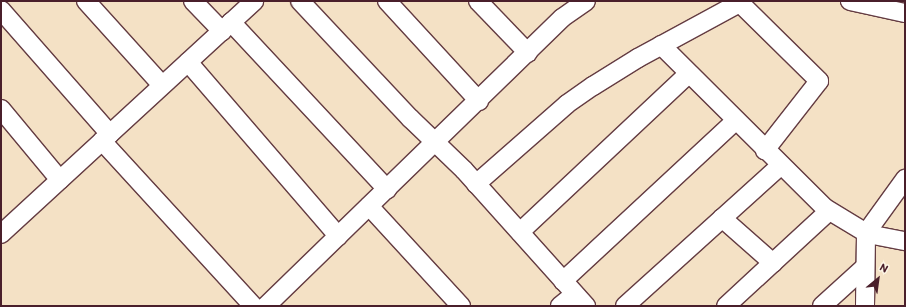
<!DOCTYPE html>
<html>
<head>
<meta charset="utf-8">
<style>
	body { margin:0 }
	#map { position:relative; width:906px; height:307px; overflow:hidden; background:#f4e1c5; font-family:Itim,sans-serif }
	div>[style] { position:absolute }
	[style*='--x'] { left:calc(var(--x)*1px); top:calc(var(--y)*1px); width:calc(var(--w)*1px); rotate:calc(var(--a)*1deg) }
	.roads { filter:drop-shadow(1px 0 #643c42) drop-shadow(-1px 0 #643c42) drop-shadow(0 1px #643c42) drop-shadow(0 -1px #643c42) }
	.minor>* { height:18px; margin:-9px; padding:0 9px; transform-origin:9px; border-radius:9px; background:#fff }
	span { translate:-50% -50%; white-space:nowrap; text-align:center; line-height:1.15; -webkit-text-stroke:3.5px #fcf5e5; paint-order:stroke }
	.frame { position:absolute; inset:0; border:2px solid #4a1f2b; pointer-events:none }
	.north { position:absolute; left:858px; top:259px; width:40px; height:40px; -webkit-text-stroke:3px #fcf5e5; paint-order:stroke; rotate:29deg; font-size:11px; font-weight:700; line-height:16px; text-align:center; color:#4a1f2b }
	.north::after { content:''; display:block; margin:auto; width:14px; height:18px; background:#4a1f2b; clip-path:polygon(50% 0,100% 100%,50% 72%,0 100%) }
</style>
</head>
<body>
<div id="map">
	<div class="roads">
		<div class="minor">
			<i style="--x:86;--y:1;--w:113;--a:47.9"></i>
			<i style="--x:193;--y:1;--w:42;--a:46"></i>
			<i style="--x:300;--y:1;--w:161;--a:46.8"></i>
			<i style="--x:410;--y:118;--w:75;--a:43.9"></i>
			<i style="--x:464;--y:170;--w:183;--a:48.1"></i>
			<i style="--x:387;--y:1;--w:136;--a:47.4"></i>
			<i style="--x:478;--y:1;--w:72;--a:46.1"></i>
			<i style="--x:850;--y:1;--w:56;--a:12.3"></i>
			<i style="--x:740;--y:3;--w:111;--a:44.6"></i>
			<i style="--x:819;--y:81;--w:88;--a:128"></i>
			<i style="--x:1;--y:10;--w:165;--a:48.7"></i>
			<i style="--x:231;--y:22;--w:229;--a:47"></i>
			<i style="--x:661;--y:45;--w:231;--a:44.8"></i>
			<i style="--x:825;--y:208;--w:50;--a:31.2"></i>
			<i style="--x:868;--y:234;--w:38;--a:11"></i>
			<i style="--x:188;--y:62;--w:230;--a:49.2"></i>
			<i style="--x:1;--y:109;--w:92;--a:50.3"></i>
			<i style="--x:102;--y:141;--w:224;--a:47.5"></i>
			<i style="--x:476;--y:184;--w:121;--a:-41.3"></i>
			<i style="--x:567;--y:104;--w:32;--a:-35"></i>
			<i style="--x:593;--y:86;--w:53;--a:-31.9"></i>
			<i style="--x:638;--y:58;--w:119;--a:-28.5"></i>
			<i style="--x:369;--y:206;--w:136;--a:47.4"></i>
			<i style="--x:722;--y:218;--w:68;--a:41.4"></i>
			<i style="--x:520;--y:232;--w:231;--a:-43.2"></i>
			<i style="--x:1;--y:234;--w:344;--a:-42.6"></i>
			<i style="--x:563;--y:281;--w:235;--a:-42.9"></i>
			<i style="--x:266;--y:306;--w:413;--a:-44.2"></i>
			<i style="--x:562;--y:18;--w:29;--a:-35"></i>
			<i style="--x:560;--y:306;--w:19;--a:-39"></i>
			<i style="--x:625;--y:306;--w:210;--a:-42.1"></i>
			<i style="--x:726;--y:306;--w:140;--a:-42.7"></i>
			<i style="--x:822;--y:306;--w:58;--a:-42.2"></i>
			<i style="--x:865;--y:306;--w:73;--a:-89.2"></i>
			<i style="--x:866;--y:233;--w:67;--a:-54.2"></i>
		</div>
	</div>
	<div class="frame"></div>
	<div class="north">N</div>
</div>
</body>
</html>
